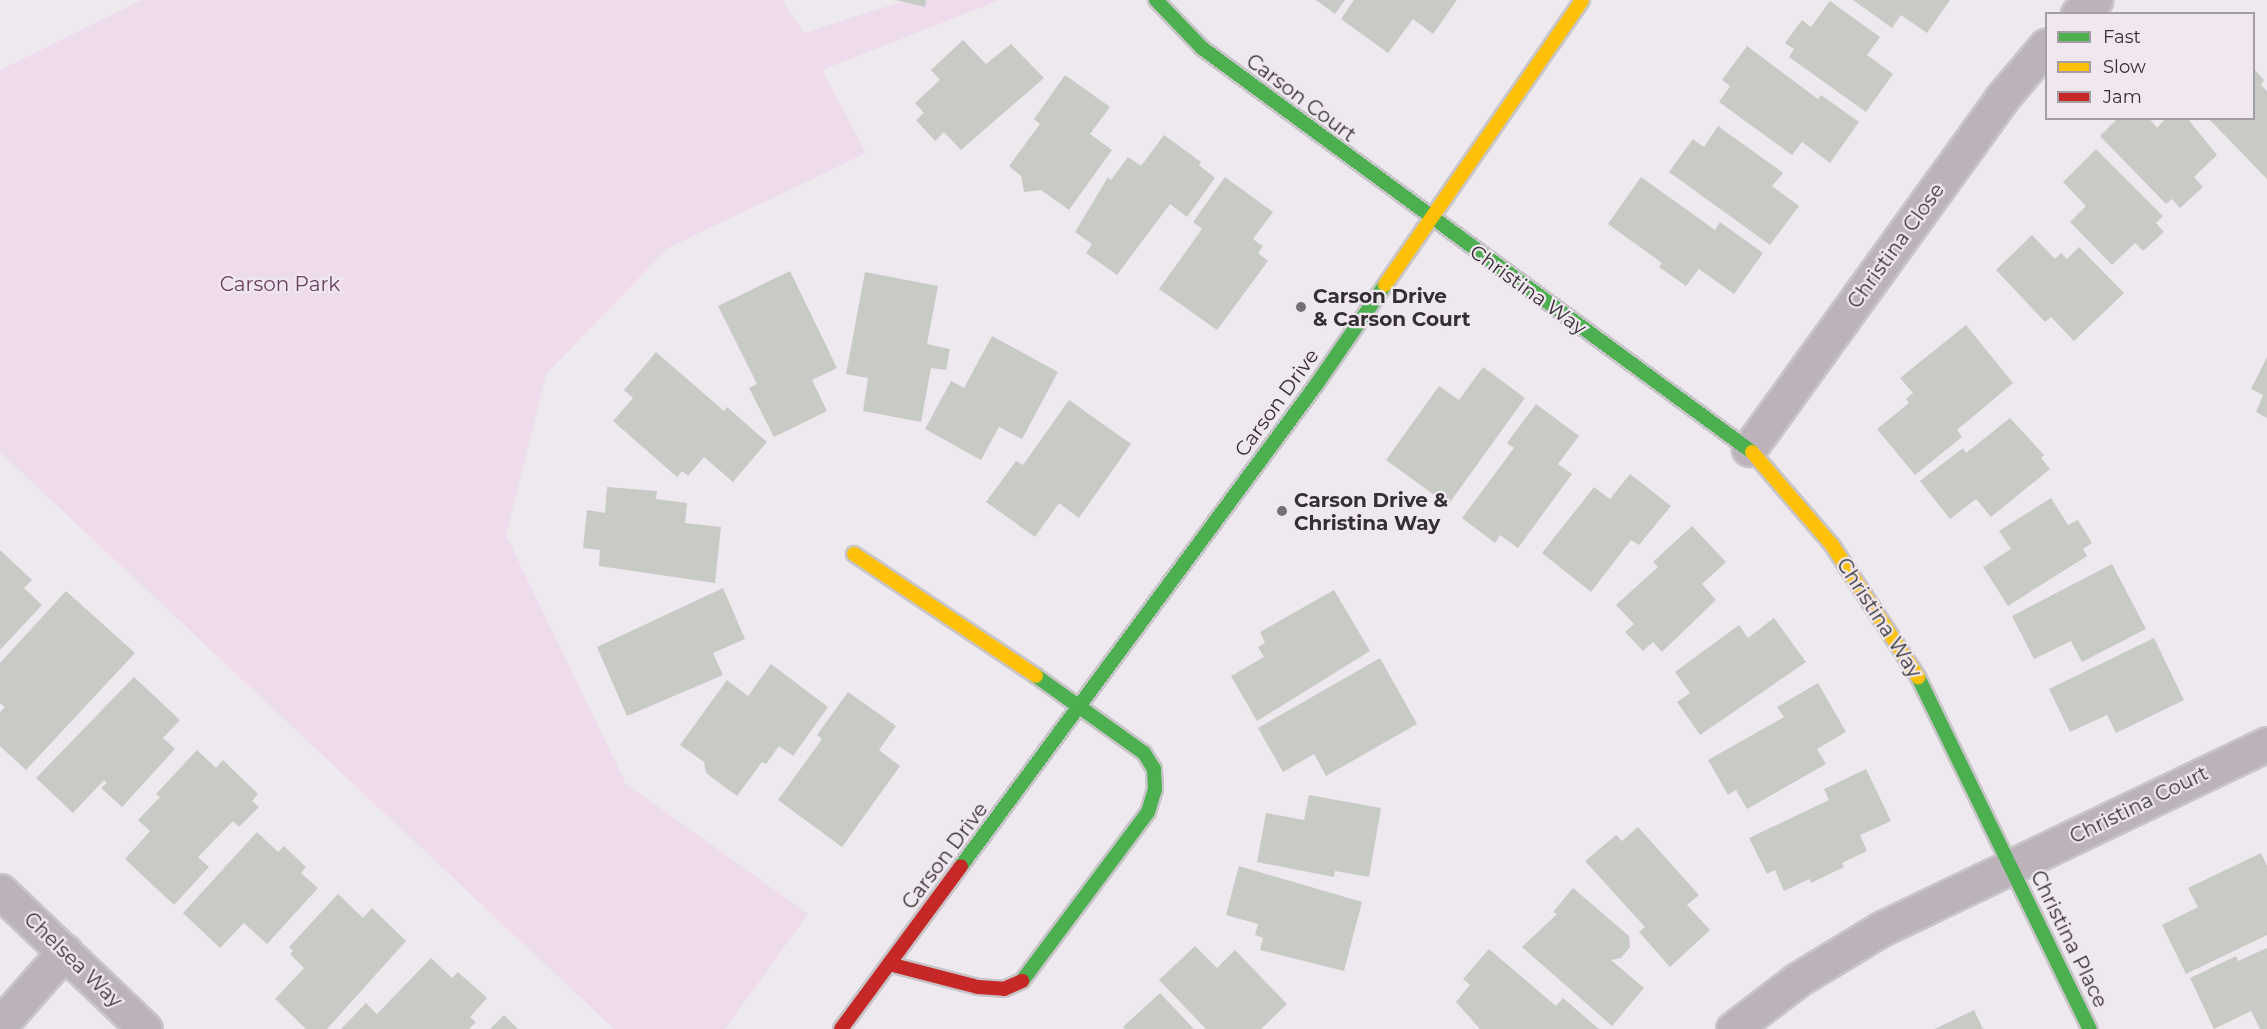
<!DOCTYPE html>
<html>
<head>
<meta charset="utf-8">
<style>
	body { margin:0 }
	#map { position:relative; width:2267px; height:1029px; overflow:hidden; background:#eee9ee; font-family:Montserrat,sans-serif }
	div>[style] { position:absolute }
	[style*='--x'] { left:calc(var(--x)*1px); top:calc(var(--y)*1px); width:calc(var(--w)*1px); rotate:calc(var(--a)*1deg) }
	.green>* { inset:0; background:#eedcec }
	.building>* { inset:0; background:#c8cac6 }
	.roads { filter:drop-shadow(2px 0 #c8c5c8) drop-shadow(-2px 0 #c8c5c8) drop-shadow(0 2px #c8c5c8) drop-shadow(0 -2px #c8c5c8) }
	.street>* { height:33px; margin:-16.5px; padding:0 16.5px; transform-origin:16.5px; border-radius:16.5px; background:#bcb2ba }
	.fast>* { height:14px; margin:-7px; padding:0 7px; transform-origin:7px; border-radius:7px; background:#4caf50 }
	.slow>* { height:14px; margin:-7px; padding:0 7px; transform-origin:7px; border-radius:7px; background:#ffc107 }
	.jam>* { height:14px; margin:-7px; padding:0 7px; transform-origin:7px; border-radius:7px; background:#c62828 }
	.dots>* { width:16px; height:16px; translate:-50% -50%; box-sizing:border-box; border:3px solid #f0e7ef; border-radius:50% }
	span { translate:-50% -50%; white-space:nowrap; text-align:center; line-height:1.15; -webkit-text-stroke:4.5px #f0e7ef; paint-order:stroke }
	.street-label { font-size:20px; color:#332f32 }
	.park-label { font-size:20px; color:#693f64 }
	.poi-label { font-size:20px; color:#332f32; font-weight:700 }
	.left { translate:0 -50%; text-align:left }
	.legend { position:absolute; left:2045px; top:12px; width:210px; height:108px; box-sizing:border-box; background:#f0e7ef; border:2px solid #a49da3; margin:0; padding:8px 10px; list-style:none; font-size:18px; color:#332f32 }
	.legend li { display:flex; align-items:center; gap:12px; height:30px }
	.legend b { width:30px; border:2px solid #a49da3 }
</style>
</head>
<body>
<div id="map">
	<div class="green">
		<i style="clip-path:polygon(142px 0,782px 0,804px 33px,907px 0,1000px 0,822px 70px,866px 153px,668px 248px,546px 374px,506px 535px,626px 784px,808px 914px,725px 1029px,614px 1029px,0 452px,0 70px)"></i>
	</div>
	<div class="building">
		<i style="clip-path:polygon(896px 0,926px 0,925px 7px)"></i>
		<i style="clip-path:polygon(1316px 0,1345px 0,1335px 14px)"></i>
		<i style="clip-path:polygon(1354px 0,1457px 0,1433px 34px,1413px 19px,1388px 53px,1341px 19px)"></i>
		<i style="clip-path:polygon(1853px 0,1950px 0,1927px 33px,1901px 15px,1892px 28px)"></i>
		<i style="clip-path:polygon(1830px 1px,1880px 37px,1867px 55px,1893px 74px,1866px 112px,1789px 57px,1794px 49px,1785px 43px,1802px 20px,1811px 27px)"></i>
		<i style="clip-path:polygon(963px 40px,986px 64px,1011px 44px,1044px 78px,961px 150px,944px 132px,935px 141px,916px 120px,924px 113px,915px 103px,940px 80px,931px 70px)"></i>
		<i style="clip-path:polygon(1747px 46px,1818px 99px,1821px 95px,1859px 122px,1830px 163px,1802px 142px,1792px 155px,1719px 102px,1730px 86px,1722px 80px)"></i>
		<i style="clip-path:polygon(2254px 69px,2264px 80px,2261px 85px,2267px 91px,2267px 179px,2208px 118px,2254px 118px)"></i>
		<i style="clip-path:polygon(1065px 75px,1110px 107px,1090px 134px,1112px 150px,1069px 210px,1041px 190px,1024px 192px,1021px 176px,1009px 166px,1040px 124px,1034px 119px)"></i>
		<i style="clip-path:polygon(2118px 118px,2149px 118px,2157px 128px,2166px 118px,2187px 118px,2217px 155px,2194px 177px,2203px 187px,2180px 208px,2172px 199px,2166px 204px,2100px 136px)"></i>
		<i style="clip-path:polygon(1718px 126px,1783px 173px,1772px 186px,1799px 206px,1770px 245px,1669px 172px,1693px 139px,1704px 147px)"></i>
		<i style="clip-path:polygon(1164px 135px,1201px 162px,1199px 165px,1215px 178px,1187px 217px,1170px 204px,1117px 275px,1086px 253px,1092px 244px,1075px 232px,1108px 177px,1111px 180px,1128px 157px,1141px 166px)"></i>
		<i style="clip-path:polygon(2096px 149px,2163px 216px,2156px 223px,2164px 232px,2143px 251px,2135px 243px,2112px 265px,2070px 222px,2086px 206px,2063px 182px)"></i>
		<i style="clip-path:polygon(1225px 177px,1273px 212px,1253px 239px,1263px 246px,1258px 253px,1268px 261px,1217px 330px,1159px 289px,1202px 229px,1193px 222px)"></i>
		<i style="clip-path:polygon(1641px 177px,1715px 230px,1720px 222px,1763px 253px,1734px 294px,1699px 269px,1686px 286px,1659px 267px,1662px 263px,1608px 224px)"></i>
		<i style="clip-path:polygon(2032px 235px,2055px 259px,2061px 253px,2067px 259px,2079px 247px,2124px 293px,2074px 341px,2051px 317px,2045px 322px,1996px 270px)"></i>
		<i style="clip-path:polygon(790px 271px,837px 368px,812px 380px,827px 411px,774px 437px,749px 388px,757px 384px,718px 306px)"></i>
		<i style="clip-path:polygon(865px 272px,938px 286px,927px 344px,950px 349px,946px 370px,931px 368px,921px 422px,863px 411px,868px 378px,846px 374px)"></i>
		<i style="clip-path:polygon(1966px 325px,2013px 383px,1957px 430px,1962px 437px,1915px 475px,1877px 429px,1909px 403px,1906px 399px,1913px 393px,1900px 378px)"></i>
		<i style="clip-path:polygon(992px 336px,1058px 372px,1022px 439px,999px 427px,981px 460px,925px 429px,951px 381px,964px 388px)"></i>
		<i style="clip-path:polygon(656px 352px,724px 411px,727px 407px,767px 442px,733px 482px,704px 457px,688px 476px,682px 471px,677px 477px,613px 421px,633px 398px,624px 390px)"></i>
		<i style="clip-path:polygon(2267px 357px,2267px 418px,2256px 412px,2263px 395px,2251px 389px)"></i>
		<i style="clip-path:polygon(1483px 367px,1525px 398px,1448px 505px,1386px 460px,1439px 386px,1459px 400px)"></i>
		<i style="clip-path:polygon(1069px 400px,1131px 444px,1079px 518px,1059px 503px,1035px 537px,986px 502px,1016px 461px,1023px 465px)"></i>
		<i style="clip-path:polygon(1536px 404px,1579px 436px,1558px 464px,1572px 474px,1518px 548px,1500px 535px,1495px 543px,1462px 518px,1514px 448px,1507px 443px)"></i>
		<i style="clip-path:polygon(2010px 418px,2044px 455px,2041px 458px,2050px 469px,1991px 517px,1976px 499px,1950px 519px,1920px 481px,1963px 448px,1966px 453px)"></i>
		<i style="clip-path:polygon(1630px 474px,1671px 506px,1639px 545px,1631px 540px,1591px 592px,1542px 553px,1594px 487px,1610px 499px)"></i>
		<i style="clip-path:polygon(607px 487px,657px 491px,656px 499px,687px 503px,685px 523px,721px 527px,715px 583px,599px 566px,600px 550px,583px 548px,587px 510px,605px 513px)"></i>
		<i style="clip-path:polygon(2051px 498px,2068px 525px,2078px 520px,2092px 543px,2083px 549px,2087px 556px,2008px 606px,1983px 567px,2011px 549px,1999px 531px)"></i>
		<i style="clip-path:polygon(1692px 526px,1726px 562px,1702px 584px,1716px 600px,1662px 652px,1653px 642px,1643px 651px,1625px 632px,1634px 624px,1616px 605px,1658px 567px,1653px 562px)"></i>
		<i style="clip-path:polygon(0 550px,32px 580px,24px 588px,42px 605px,0 650px)"></i>
		<i style="clip-path:polygon(2112px 564px,2146px 629px,2082px 662px,2071px 641px,2034px 659px,2012px 616px)"></i>
		<i style="clip-path:polygon(723px 588px,745px 639px,713px 653px,723px 675px,627px 716px,597px 647px)"></i>
		<i style="clip-path:polygon(1334px 590px,1370px 651px,1257px 721px,1231px 676px,1264px 657px,1258px 647px,1265px 643px,1260px 632px)"></i>
		<i style="clip-path:polygon(66px 591px,135px 653px,26px 770px,0 746px,0 712px,5px 707px,0 703px,0 663px)"></i>
		<i style="clip-path:polygon(1774px 618px,1806px 662px,1700px 735px,1677px 702px,1690px 693px,1675px 672px,1739px 625px,1748px 638px)"></i>
		<i style="clip-path:polygon(2154px 638px,2184px 700px,2116px 733px,2107px 715px,2070px 732px,2049px 689px)"></i>
		<i style="clip-path:polygon(1380px 658px,1417px 724px,1326px 776px,1314px 754px,1283px 772px,1258px 728px)"></i>
		<i style="clip-path:polygon(771px 664px,828px 707px,793px 756px,779px 746px,766px 764px,762px 762px,737px 796px,706px 773px,704px 762px,680px 745px,727px 680px,748px 696px)"></i>
		<i style="clip-path:polygon(134px 677px,180px 720px,163px 738px,175px 749px,122px 807px,101px 788px,107px 783px,104px 780px,73px 813px,36px 778px)"></i>
		<i style="clip-path:polygon(1818px 683px,1846px 732px,1817px 749px,1826px 764px,1747px 809px,1736px 790px,1728px 795px,1708px 760px,1784px 717px,1777px 707px)"></i>
		<i style="clip-path:polygon(848px 692px,896px 726px,879px 750px,900px 766px,842px 847px,778px 800px,822px 739px,817px 735px)"></i>
		<i style="clip-path:polygon(197px 750px,216px 768px,223px 760px,258px 794px,252px 801px,259px 807px,239px 827px,233px 821px,198px 857px,209px 867px,174px 905px,125px 859px,150px 831px,138px 820px,160px 797px,156px 794px)"></i>
		<i style="clip-path:polygon(1866px 769px,1891px 821px,1860px 835px,1867px 851px,1842px 863px,1844px 867px,1811px 883px,1809px 879px,1784px 891px,1775px 870px,1767px 874px,1749px 838px,1829px 800px,1824px 789px)"></i>
		<i style="clip-path:polygon(1309px 795px,1381px 808px,1369px 877px,1335px 871px,1334px 877px,1257px 862px,1266px 813px,1304px 820px)"></i>
		<i style="clip-path:polygon(1638px 827px,1699px 895px,1687px 905px,1710px 930px,1670px 967px,1639px 932px,1645px 927px,1585px 861px,1616px 835px,1622px 841px)"></i>
		<i style="clip-path:polygon(257px 832px,278px 852px,284px 846px,306px 867px,301px 873px,318px 888px,267px 944px,244px 923px,220px 948px,183px 913px)"></i>
		<i style="clip-path:polygon(2261px 853px,2267px 866px,2267px 935px,2186px 974px,2162px 925px,2198px 907px,2188px 888px)"></i>
		<i style="clip-path:polygon(1239px 866px,1362px 902px,1344px 971px,1260px 950px,1263px 938px,1255px 935px,1258px 924px,1226px 915px)"></i>
		<i style="clip-path:polygon(1573px 888px,1629px 936px,1630px 947px,1621px 958px,1611px 960px,1644px 988px,1612px 1026px,1522px 947px,1557px 914px,1553px 912px)"></i>
		<i style="clip-path:polygon(338px 894px,363px 918px,372px 908px,406px 941px,327px 1029px,306px 1029px,275px 999px,304px 968px,290px 954px,293px 951px,289px 947px)"></i>
		<i style="clip-path:polygon(1195px 946px,1217px 968px,1235px 950px,1287px 1004px,1261px 1029px,1206px 1029px,1159px 980px)"></i>
		<i style="clip-path:polygon(2267px 948px,2267px 1029px,2260px 1029px,2251px 1011px,2214px 1029px,2190px 978px,2236px 956px,2238px 961px)"></i>
		<i style="clip-path:polygon(1489px 949px,1556px 1006px,1563px 998px,1599px 1029px,1480px 1029px,1456px 1002px,1470px 985px,1463px 979px)"></i>
		<i style="clip-path:polygon(431px 958px,452px 978px,458px 972px,487px 998px,470px 1017px,476px 1022px,469px 1029px,341px 1029px,366px 1003px,377px 1014px)"></i>
		<i style="clip-path:polygon(1160px 993px,1194px 1029px,1125px 1029px,1123px 1027px)"></i>
		<i style="clip-path:polygon(1974px 1010px,1983px 1029px,1927px 1029px,1935px 1029px)"></i>
		<i style="clip-path:polygon(504px 1015px,518px 1029px,490px 1029px)"></i>
	</div>
	<div class="roads">
		<div class="street">
			<i style="--x:2078;--y:14;--w:22;--a:-39"></i>
			<i style="--x:1749;--y:449;--w:431;--a:-54.2"></i>
			<i style="--x:2001;--y:99;--w:70;--a:-49.7"></i>
			<i style="--x:0;--y:891;--w:200;--a:43.6"></i>
			<i style="--x:0;--y:1025;--w:98;--a:-48.7"></i>
			<i style="--x:1733;--y:1029;--w:81;--a:-37.4"></i>
			<i style="--x:1797;--y:980;--w:98;--a:-31.3"></i>
			<i style="--x:1881;--y:929;--w:428;--a:-25.6"></i>
		</div>
		<div class="fast">
			<i style="--x:1156;--y:0;--w:66;--a:46.2"></i>
			<i style="--x:1202;--y:48;--w:682;--a:36.3"></i>
			<i style="--x:1918;--y:677;--w:392;--a:64"></i>
			<i style="--x:961;--y:866;--w:598;--a:-53.57"></i>
			<i style="--x:1316;--y:385;--w:121;--a:-55.4"></i>
			<i style="--x:1022;--y:981;--w:211;--a:-53.3"></i>
			<i style="--x:1148;--y:812;--w:24;--a:-73"></i>
			<i style="--x:1155;--y:789;--w:20;--a:-93"></i>
			<i style="--x:1154;--y:769;--w:19;--a:-122"></i>
			<i style="--x:1144;--y:753;--w:133;--a:-144.5"></i>
		</div>
		<div class="slow">
			<i style="--x:1385;--y:285;--w:346;--a:-55.3"></i>
			<i style="--x:1752;--y:452;--w:123;--a:49.3"></i>
			<i style="--x:1832;--y:545;--w:158;--a:56.9"></i>
			<i style="--x:854;--y:554;--w:219;--a:33.8"></i>
		</div>
		<div class="jam">
			<i style="--x:889;--y:964;--w:92;--a:14.5"></i>
			<i style="--x:978;--y:987;--w:26;--a:4"></i>
			<i style="--x:1004;--y:989;--w:20;--a:-24"></i>
			<i style="--x:841;--y:1029;--w:202;--a:-53.6"></i>
		</div>
	</div>
	<div class="dots">
		<i style="left:1301px;top:307px;background:#747074"></i>
		<i style="left:1282px;top:511px;background:#747074"></i>
	</div>
	<div class="street-label">
		<span style="left:1301px;top:98px;rotate:37deg">Carson Court</span>
		<span style="left:1896px;top:246px;rotate:-54deg">Christina Close</span>
		<span style="left:1528px;top:290px;rotate:36deg">Christina Way</span>
		<span style="left:1277px;top:403px;rotate:-54deg">Carson Drive</span>
		<span style="left:1879px;top:618px;rotate:57deg">Christina Way</span>
		<span style="left:2139px;top:805px;rotate:-26deg">Christina Court</span>
		<span style="left:945px;top:856px;rotate:-53deg">Carson Drive</span>
		<span style="left:2069px;top:939px;rotate:64deg">Christina Place</span>
		<span style="left:73px;top:960px;rotate:44deg">Chelsea Way</span>
	</div>
	<div class="park-label">
		<span style="left:280px;top:284px">Carson Park</span>
	</div>
	<div class="poi-label">
		<span class="left" style="left:1313px;top:308px">Carson Drive<br>&amp; Carson Court</span>
		<span class="left" style="left:1294px;top:512px">Carson Drive &amp;<br>Christina Way</span>
	</div>
	<ul class="legend">
	<li><b style="height:8px;background:#4caf50"></b>Fast</li>
	<li><b style="height:8px;background:#ffc107"></b>Slow</li>
	<li><b style="height:8px;background:#c62828"></b>Jam</li>
	</ul>
</div>
</body>
</html>
